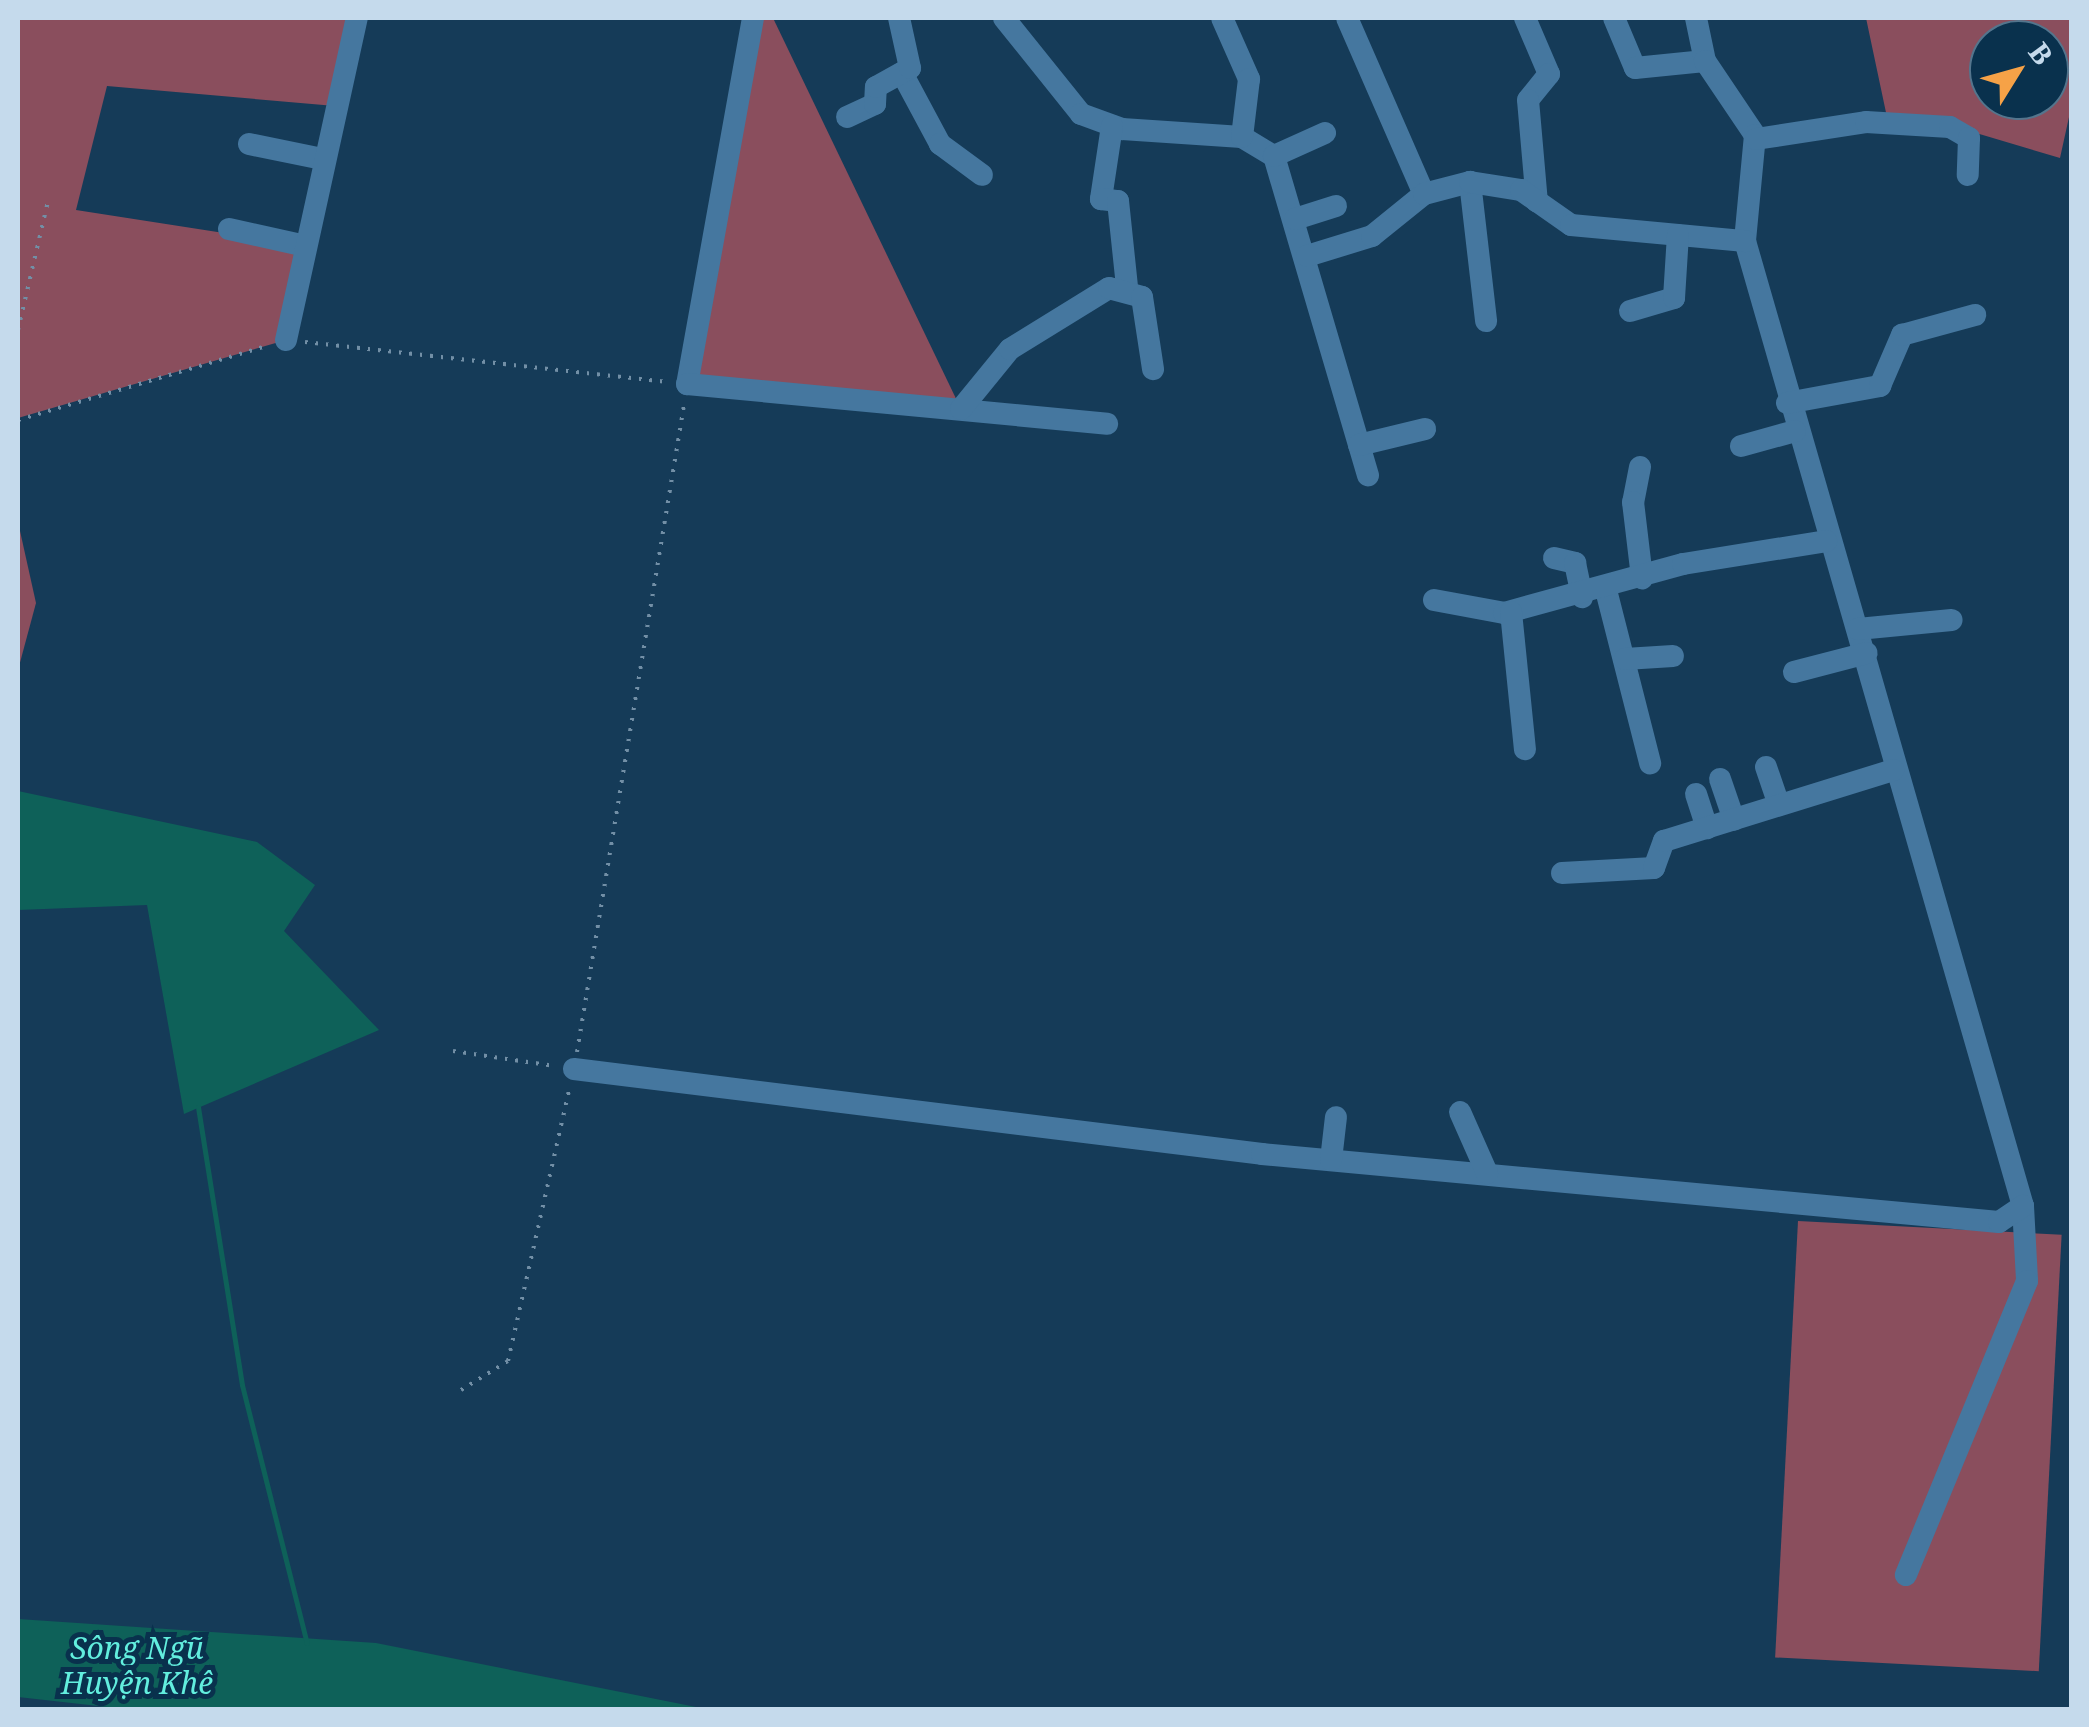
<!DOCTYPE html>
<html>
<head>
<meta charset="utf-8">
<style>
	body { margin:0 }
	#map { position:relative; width:2089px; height:1727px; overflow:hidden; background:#153b58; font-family:"Noto Serif",serif }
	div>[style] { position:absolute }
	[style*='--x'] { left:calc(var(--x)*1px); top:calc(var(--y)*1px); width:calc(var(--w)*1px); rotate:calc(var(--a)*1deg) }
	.green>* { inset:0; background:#8a4e5d; transform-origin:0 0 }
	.water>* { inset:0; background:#0e6159 }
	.stream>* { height:5px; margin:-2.5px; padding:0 2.5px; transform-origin:2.5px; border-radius:2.5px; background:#0e6159 }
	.path>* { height:4px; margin-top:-2px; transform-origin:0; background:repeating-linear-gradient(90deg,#728fa6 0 2.5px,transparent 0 10.5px) }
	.minor>* { height:22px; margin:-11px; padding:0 11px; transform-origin:11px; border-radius:11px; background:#45779f }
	span { translate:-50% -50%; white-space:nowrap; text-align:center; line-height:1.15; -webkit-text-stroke:10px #09314d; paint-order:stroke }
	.water-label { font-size:30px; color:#62eede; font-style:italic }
	.frame { position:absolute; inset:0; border:20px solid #c5daec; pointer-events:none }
	.north { position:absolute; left:1969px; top:20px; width:100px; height:100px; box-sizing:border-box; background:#09314d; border:2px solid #54758d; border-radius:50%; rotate:53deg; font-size:28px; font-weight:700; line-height:40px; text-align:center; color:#c5daec }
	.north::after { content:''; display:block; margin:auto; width:35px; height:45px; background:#f6a247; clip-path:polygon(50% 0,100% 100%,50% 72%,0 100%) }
</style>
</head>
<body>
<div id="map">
	<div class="green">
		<i style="clip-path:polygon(18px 18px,343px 18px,354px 29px,335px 106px,107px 86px,76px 210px,301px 245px,286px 340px,18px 418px)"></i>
		<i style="clip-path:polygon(753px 18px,773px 18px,961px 409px,687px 384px)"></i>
		<i style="clip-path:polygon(evenodd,1866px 18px,2071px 18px,2071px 108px,2060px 158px,1966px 130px,1888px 122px,1866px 18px,1989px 40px,2049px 40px,2049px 100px,1989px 100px,1989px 40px)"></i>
		<i style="clip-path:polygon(18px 522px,36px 603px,18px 670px)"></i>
		<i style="left:1798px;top:1221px;width:264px;height:437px;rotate:3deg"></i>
	</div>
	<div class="water">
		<i style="clip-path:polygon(18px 791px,257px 842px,315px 885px,284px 931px,379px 1030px,184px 1114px,147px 905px,18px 910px)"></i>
		<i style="clip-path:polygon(18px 1619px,376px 1643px,706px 1709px,134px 1710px,18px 1697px)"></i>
	</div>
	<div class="stream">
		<i style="--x:198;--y:1107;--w:281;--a:81"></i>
		<i style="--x:242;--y:1385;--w:266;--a:75.9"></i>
	</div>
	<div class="path">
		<i style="--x:18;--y:330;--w:132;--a:-76.9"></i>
		<i style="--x:305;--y:342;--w:365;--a:6.3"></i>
		<i style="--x:18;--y:420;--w:260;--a:-16.6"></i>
		<i style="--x:453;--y:1051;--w:103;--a:8.4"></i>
		<i style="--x:577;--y:1052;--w:656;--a:-80.61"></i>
		<i style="--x:461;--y:1390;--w:55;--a:-31.7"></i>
		<i style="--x:508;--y:1361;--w:278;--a:-77.3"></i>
	</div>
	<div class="minor">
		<i style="--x:753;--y:18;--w:372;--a:100.2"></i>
		<i style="--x:687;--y:384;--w:422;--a:5.4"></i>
		<i style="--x:1004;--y:18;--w:123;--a:51.3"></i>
		<i style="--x:1081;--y:114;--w:44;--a:20.1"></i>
		<i style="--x:1122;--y:129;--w:120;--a:3.8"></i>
		<i style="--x:1242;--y:137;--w:37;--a:31"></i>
		<i style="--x:1274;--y:156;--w:333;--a:73.6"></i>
		<i style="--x:1222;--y:18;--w:67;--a:66.1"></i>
		<i style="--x:1249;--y:79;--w:58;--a:96.9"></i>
		<i style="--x:1347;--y:18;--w:192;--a:66.4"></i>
		<i style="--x:1525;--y:18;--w:61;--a:66.8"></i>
		<i style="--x:1549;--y:74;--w:33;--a:129"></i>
		<i style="--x:1528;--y:100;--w:102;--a:85"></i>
		<i style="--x:1614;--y:18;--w:54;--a:67.2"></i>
		<i style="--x:1635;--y:68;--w:70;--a:-5.7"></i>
		<i style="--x:1696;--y:18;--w:44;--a:78.2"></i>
		<i style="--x:1705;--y:61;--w:89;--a:56"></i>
		<i style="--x:1755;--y:135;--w:106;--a:95.4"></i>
		<i style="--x:1745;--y:241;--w:1004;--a:73.93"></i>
		<i style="--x:2023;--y:1206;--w:75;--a:86.9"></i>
		<i style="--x:2027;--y:1281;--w:318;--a:112.4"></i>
		<i style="--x:902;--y:73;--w:81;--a:61.8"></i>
		<i style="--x:940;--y:144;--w:52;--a:36.4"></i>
		<i style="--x:847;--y:117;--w:31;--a:-25"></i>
		<i style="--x:875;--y:104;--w:17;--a:-87"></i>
		<i style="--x:876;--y:87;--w:39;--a:-29"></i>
		<i style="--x:910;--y:68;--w:51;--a:-102.4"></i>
		<i style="--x:1112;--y:126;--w:74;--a:98.6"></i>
		<i style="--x:1101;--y:199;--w:17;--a:7"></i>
		<i style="--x:1118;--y:201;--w:86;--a:84"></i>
		<i style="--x:1756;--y:139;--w:111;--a:-8.8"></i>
		<i style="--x:1866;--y:122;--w:84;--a:3.4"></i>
		<i style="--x:1950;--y:127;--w:22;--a:30"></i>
		<i style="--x:1969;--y:138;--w:37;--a:92"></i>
		<i style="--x:249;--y:144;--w:75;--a:11.6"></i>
		<i style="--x:1274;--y:156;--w:56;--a:-24.3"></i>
		<i style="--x:1470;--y:182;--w:140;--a:83.4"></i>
		<i style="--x:1295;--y:219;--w:43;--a:-17.6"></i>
		<i style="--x:229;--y:229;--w:74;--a:12.5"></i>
		<i style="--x:1307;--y:256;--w:68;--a:-17.1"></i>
		<i style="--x:1372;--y:236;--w:67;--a:-38.9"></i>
		<i style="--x:1424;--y:194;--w:48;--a:-14.6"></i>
		<i style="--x:1470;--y:182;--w:52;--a:8.9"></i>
		<i style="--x:1521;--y:190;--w:61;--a:35"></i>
		<i style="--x:1571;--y:225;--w:175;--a:5.3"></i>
		<i style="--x:1630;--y:311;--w:46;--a:-16.5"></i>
		<i style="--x:1674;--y:298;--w:63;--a:-86.4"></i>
		<i style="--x:286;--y:340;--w:330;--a:-77.6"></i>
		<i style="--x:1787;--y:403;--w:95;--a:-10.4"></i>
		<i style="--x:1880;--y:386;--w:56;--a:-66.7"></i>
		<i style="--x:1902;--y:335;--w:76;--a:-15.3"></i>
		<i style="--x:961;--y:409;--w:77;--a:-50.8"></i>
		<i style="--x:1010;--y:349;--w:116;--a:-31.6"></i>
		<i style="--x:1109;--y:288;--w:34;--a:15"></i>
		<i style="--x:1142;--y:297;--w:73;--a:81.3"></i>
		<i style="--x:1359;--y:445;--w:68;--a:-13.6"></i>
		<i style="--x:1741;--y:446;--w:56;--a:-15.5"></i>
		<i style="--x:1640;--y:467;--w:36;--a:101"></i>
		<i style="--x:1633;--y:502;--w:77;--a:83.2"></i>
		<i style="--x:1554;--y:558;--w:22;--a:13"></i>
		<i style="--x:1575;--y:563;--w:35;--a:78"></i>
		<i style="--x:1606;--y:590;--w:179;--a:75.7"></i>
		<i style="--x:1434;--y:600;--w:71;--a:10.5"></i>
		<i style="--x:1504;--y:613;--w:186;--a:-15.3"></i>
		<i style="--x:1683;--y:564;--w:145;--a:-9.1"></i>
		<i style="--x:1511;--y:612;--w:138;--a:84.2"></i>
		<i style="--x:1858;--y:629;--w:94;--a:-5.5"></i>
		<i style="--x:1625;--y:659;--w:48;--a:-3.6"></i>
		<i style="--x:1794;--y:672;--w:75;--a:-14.6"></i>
		<i style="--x:1766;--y:767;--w:40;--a:71.1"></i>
		<i style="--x:1720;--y:779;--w:43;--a:71.1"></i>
		<i style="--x:1696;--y:794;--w:36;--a:72"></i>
		<i style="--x:1562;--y:873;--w:92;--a:-3.1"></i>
		<i style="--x:1654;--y:868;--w:29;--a:-70"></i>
		<i style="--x:1664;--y:841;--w:240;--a:-17.2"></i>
		<i style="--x:574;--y:1069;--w:693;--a:7.04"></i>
		<i style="--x:1262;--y:1154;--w:740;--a:5.27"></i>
		<i style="--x:1999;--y:1222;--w:29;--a:-34"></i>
		<i style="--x:1460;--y:1112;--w:67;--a:66.1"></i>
		<i style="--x:1331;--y:1160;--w:43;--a:-83.4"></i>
	</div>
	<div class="water-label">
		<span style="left:137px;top:1665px">Sông Ngũ<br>Huyện Khê</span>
	</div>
	<div class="frame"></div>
	<div class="north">B</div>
</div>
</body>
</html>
